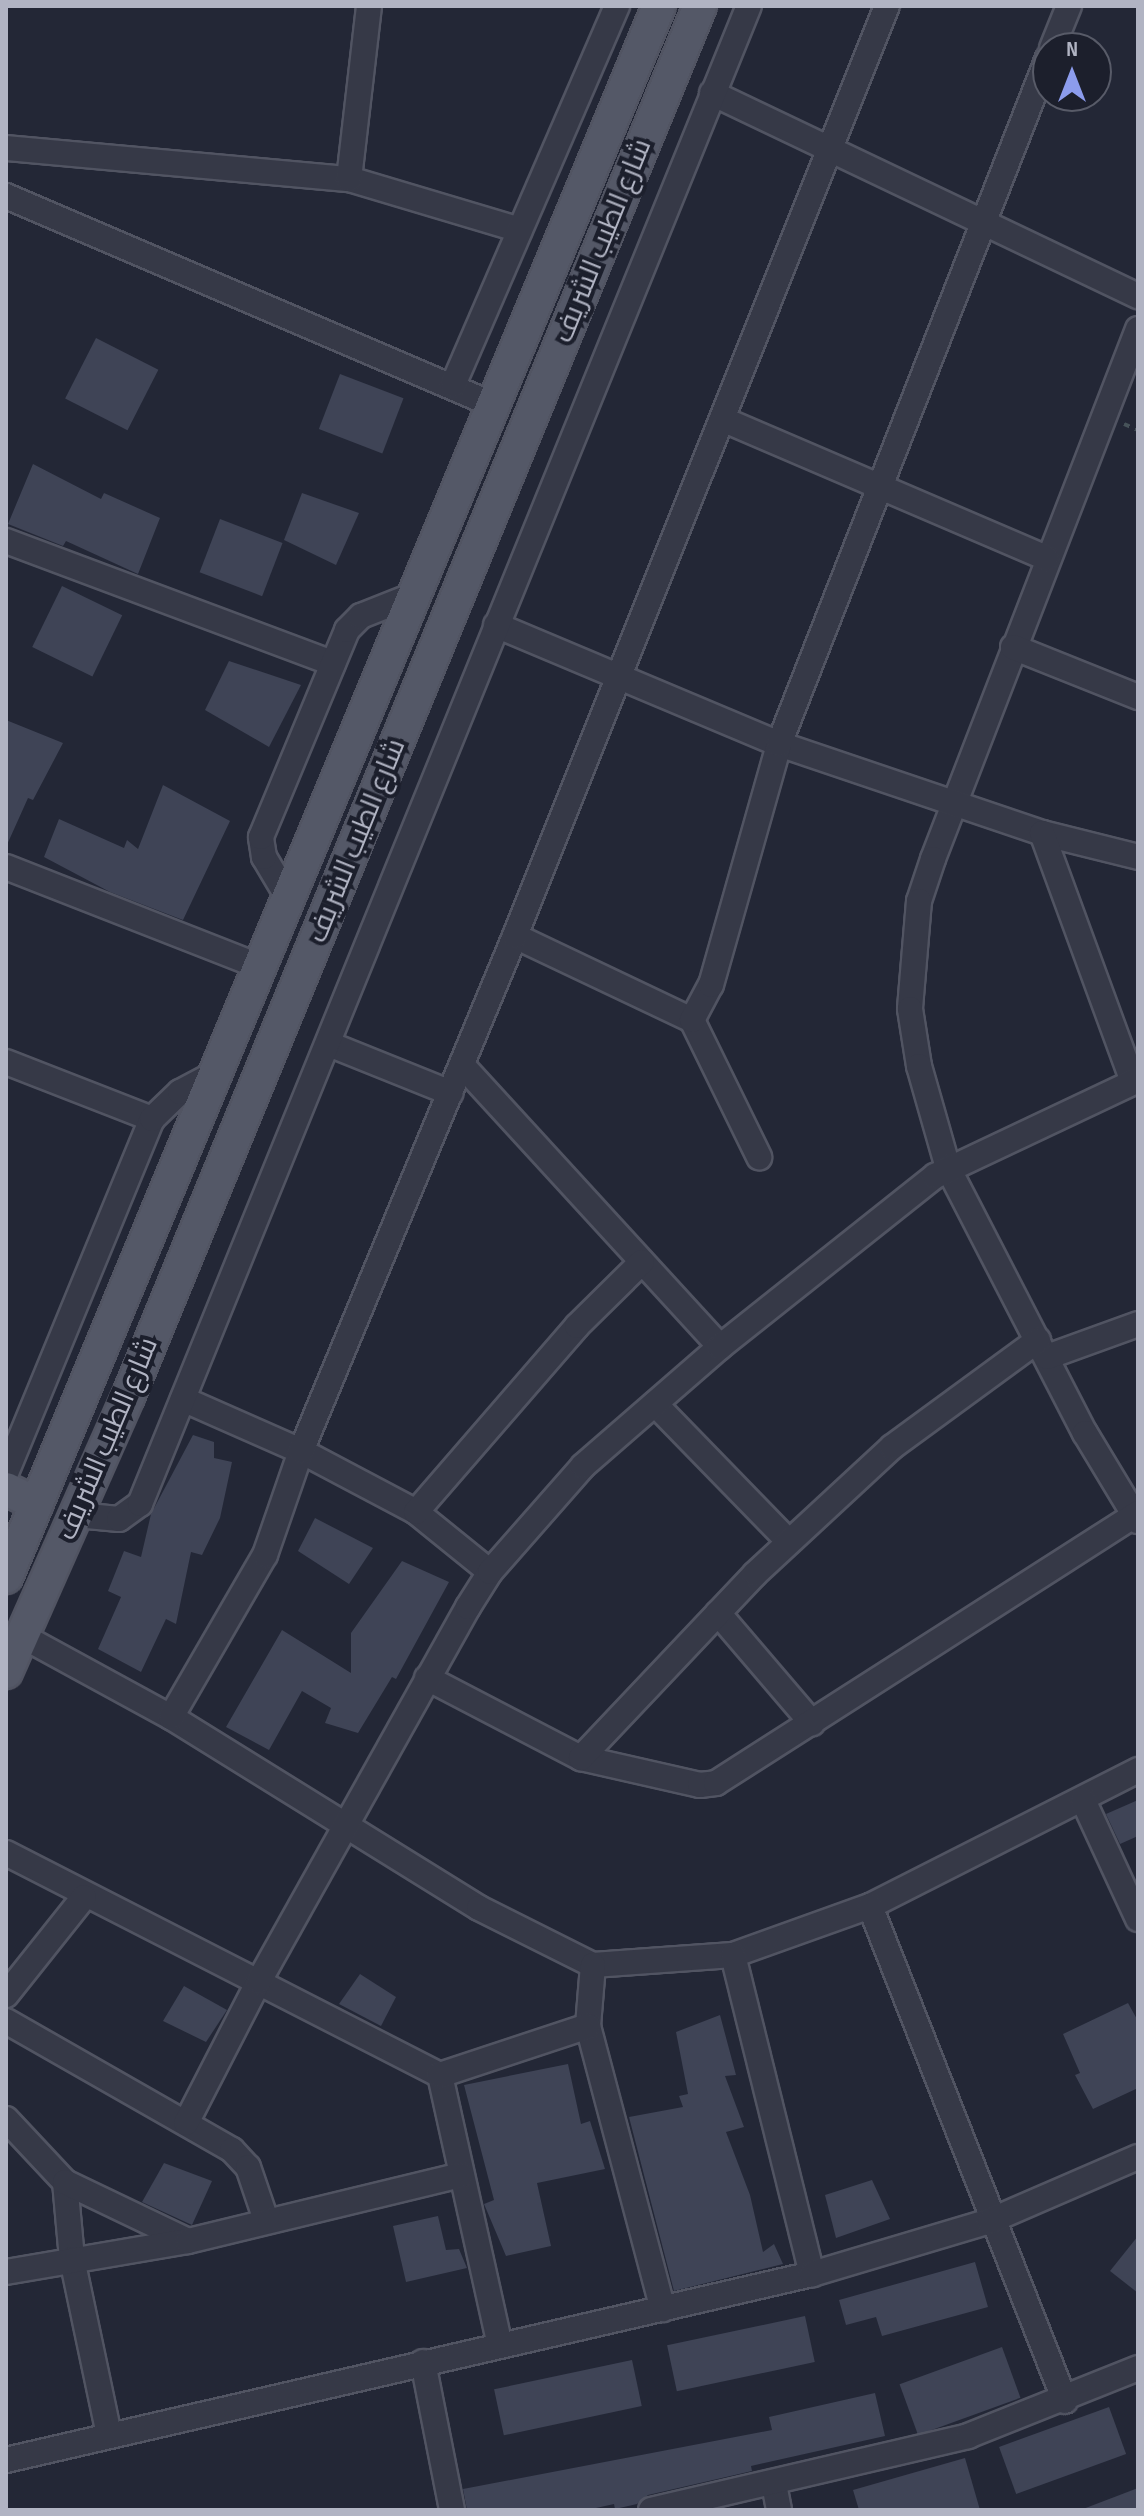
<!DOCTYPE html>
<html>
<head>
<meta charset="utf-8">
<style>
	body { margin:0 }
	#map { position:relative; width:1144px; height:2516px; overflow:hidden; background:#232736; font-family:"Sofia Sans Condensed",Cairo,sans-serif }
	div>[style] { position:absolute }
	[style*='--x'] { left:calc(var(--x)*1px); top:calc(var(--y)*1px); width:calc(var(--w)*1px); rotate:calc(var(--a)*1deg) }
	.building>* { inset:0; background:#3f4456; transform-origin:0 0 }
	.path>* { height:4px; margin-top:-2px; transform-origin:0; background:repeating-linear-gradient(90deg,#465259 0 6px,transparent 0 12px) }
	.roads { filter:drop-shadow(2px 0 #515462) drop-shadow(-2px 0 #515462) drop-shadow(0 2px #515462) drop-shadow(0 -2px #515462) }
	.minor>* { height:24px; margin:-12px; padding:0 12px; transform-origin:12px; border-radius:12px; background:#363947 }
	.major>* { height:32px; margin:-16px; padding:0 16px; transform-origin:16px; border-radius:16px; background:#545867 }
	span { translate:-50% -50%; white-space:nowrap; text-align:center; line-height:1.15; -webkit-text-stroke:8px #1c1f2c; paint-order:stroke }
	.street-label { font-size:28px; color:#b1b4c3 }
	.frame { position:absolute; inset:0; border:8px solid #b1b4c3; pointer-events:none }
	.north { position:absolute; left:1032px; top:32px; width:80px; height:80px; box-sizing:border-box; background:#1c1f2c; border:2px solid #585b68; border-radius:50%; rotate:0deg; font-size:22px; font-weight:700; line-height:32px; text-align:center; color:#b1b4c3 }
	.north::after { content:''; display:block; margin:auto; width:28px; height:36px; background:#8c9ced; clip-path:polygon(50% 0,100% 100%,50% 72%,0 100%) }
</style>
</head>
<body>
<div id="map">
	<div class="building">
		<i style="left:96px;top:338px;width:70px;height:68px;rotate:27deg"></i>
		<i style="left:340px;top:374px;width:68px;height:59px;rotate:21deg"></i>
		<i style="clip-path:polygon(33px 464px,101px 499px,104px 493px,160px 518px,138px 574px,66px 541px,63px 546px,8px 524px)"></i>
		<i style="clip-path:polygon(302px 493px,359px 513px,336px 565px,284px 540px)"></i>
		<i style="left:220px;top:519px;width:67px;height:57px;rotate:21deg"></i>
		<i style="left:62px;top:586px;width:67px;height:68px;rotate:26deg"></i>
		<i style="clip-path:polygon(229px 661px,301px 685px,269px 747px,205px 710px)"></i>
		<i style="clip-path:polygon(6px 720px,63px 743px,33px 800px,28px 798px,6px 847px)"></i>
		<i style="clip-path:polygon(163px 785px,230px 821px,183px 920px,110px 892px,44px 857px,59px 819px,124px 848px,127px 840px,138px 849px)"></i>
		<i style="clip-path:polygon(193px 1435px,214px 1442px,214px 1458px,232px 1462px,220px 1518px,202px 1555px,191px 1552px,176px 1624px,166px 1619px,141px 1672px,98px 1649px,121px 1597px,108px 1591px,124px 1551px,141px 1557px,151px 1514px)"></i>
		<i style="clip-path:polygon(315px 1518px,373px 1548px,349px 1584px,298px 1551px)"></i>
		<i style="clip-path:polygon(402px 1561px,449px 1582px,396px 1679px,392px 1677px,358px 1733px,325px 1723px,331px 1708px,302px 1691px,269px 1750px,226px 1727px,282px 1630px,351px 1673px,351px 1633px)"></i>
		<i style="clip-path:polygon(1138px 1800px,1138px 1836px,1120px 1844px,1106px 1814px)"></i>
		<i style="clip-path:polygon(360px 1974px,396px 1997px,381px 2026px,339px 2004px)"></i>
		<i style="clip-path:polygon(184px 1986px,227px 2010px,206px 2042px,163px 2021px)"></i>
		<i style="clip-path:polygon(1128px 2003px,1138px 2021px,1138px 2088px,1093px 2109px,1075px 2075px,1080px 2073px,1063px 2034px)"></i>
		<i style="clip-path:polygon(720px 2015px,736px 2075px,725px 2076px,744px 2127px,726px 2132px,750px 2195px,763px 2252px,774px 2244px,783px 2264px,674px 2291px,629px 2117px,683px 2107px,679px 2096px,688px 2094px,676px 2032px)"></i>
		<i style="clip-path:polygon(568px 2064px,581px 2124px,590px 2121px,605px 2169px,537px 2183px,551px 2246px,506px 2256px,484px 2204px,494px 2200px,464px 2085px)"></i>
		<i style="clip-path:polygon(164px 2163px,212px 2181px,192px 2225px,142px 2202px)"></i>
		<i style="clip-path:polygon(872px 2180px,890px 2219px,836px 2238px,825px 2195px)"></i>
		<i style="clip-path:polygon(438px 2216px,446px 2250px,459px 2249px,467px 2268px,406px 2282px,393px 2226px)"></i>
		<i style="clip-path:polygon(1138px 2236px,1138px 2293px,1110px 2271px)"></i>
		<i style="clip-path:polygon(975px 2262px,988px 2307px,882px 2336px,876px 2317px,846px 2325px,839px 2300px)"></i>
		<i style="left:805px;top:2316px;width:47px;height:141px;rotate:78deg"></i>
		<i style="left:1002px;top:2347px;width:54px;height:109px;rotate:70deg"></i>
		<i style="left:632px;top:2360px;width:47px;height:141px;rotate:78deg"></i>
		<i style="clip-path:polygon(875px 2393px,885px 2436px,751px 2466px,752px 2471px,648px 2495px,637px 2504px,615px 2509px,614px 2504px,587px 2510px,467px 2510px,463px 2489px,772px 2430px,769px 2417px)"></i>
		<i style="left:1109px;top:2407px;width:50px;height:117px;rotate:70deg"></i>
		<i style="clip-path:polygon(965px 2458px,980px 2510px,859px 2510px,853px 2490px)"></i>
		<i style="clip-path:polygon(1138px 2488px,1138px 2510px,1083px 2510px,1083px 2509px)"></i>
	</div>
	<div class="path">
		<i style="--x:1124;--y:424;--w:15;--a:23"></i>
	</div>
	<div class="roads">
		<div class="minor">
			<i style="--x:1052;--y:48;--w:45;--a:-68"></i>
			<i style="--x:712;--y:93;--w:472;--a:25.5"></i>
			<i style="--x:6;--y:148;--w:344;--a:5.2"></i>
			<i style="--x:349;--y:179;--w:178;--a:16.6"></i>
			<i style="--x:349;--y:179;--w:174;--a:-83.4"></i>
			<i style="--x:6;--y:196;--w:533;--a:23.2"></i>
			<i style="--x:1138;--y:329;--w:568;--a:111.15"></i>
			<i style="--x:933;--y:859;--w:44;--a:108.4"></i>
			<i style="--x:919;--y:901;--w:108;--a:94.8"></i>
			<i style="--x:910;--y:1009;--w:58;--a:81"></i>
			<i style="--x:919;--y:1066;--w:106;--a:74.1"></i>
			<i style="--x:948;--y:1168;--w:298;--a:62.7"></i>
			<i style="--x:1085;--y:1433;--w:103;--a:58.9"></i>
			<i style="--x:453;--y:385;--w:413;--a:-66.6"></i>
			<i style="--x:722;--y:419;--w:353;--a:23.2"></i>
			<i style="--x:6;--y:541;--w:349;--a:20.5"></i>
			<i style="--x:496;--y:625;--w:307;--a:22.8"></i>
			<i style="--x:779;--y:744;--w:278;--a:18.7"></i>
			<i style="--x:1042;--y:833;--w:99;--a:14"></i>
			<i style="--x:1013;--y:647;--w:135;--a:21.8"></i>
			<i style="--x:1042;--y:833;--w:265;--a:69.9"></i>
			<i style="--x:6;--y:867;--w:271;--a:21.4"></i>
			<i style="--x:289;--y:899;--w:49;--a:-120.8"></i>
			<i style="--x:264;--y:857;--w:20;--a:-99"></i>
			<i style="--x:261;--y:837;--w:224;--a:-67.4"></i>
			<i style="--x:347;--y:630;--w:20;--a:-45"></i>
			<i style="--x:361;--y:616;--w:62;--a:-21.6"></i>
			<i style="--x:515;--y:936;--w:196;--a:25.4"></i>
			<i style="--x:692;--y:1020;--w:153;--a:63.9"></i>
			<i style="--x:692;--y:1020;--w:40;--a:-62"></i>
			<i style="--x:711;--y:985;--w:250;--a:-74.2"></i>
			<i style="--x:779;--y:744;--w:737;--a:-68.59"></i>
			<i style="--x:329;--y:1044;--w:131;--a:21.9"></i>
			<i style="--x:6;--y:1062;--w:157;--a:21.3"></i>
			<i style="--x:462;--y:1065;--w:382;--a:47.5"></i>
			<i style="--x:1047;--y:1357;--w:97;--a:-19.9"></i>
			<i style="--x:183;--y:1399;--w:129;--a:23.8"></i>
			<i style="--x:301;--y:1451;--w:130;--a:27.9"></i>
			<i style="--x:416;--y:1512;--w:95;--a:39"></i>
			<i style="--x:655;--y:1404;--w:192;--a:45.8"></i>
			<i style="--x:6;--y:1473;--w:383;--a:-67.6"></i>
			<i style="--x:152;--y:1119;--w:39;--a:-44"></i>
			<i style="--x:180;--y:1092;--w:41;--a:-27.8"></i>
			<i style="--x:416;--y:1512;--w:246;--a:-49.1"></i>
			<i style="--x:577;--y:1326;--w:91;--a:-44.6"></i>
			<i style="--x:77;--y:1515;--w:42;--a:5.4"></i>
			<i style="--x:119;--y:1519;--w:26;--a:-36"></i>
			<i style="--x:140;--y:1504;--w:1617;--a:-67.88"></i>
			<i style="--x:718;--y:1613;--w:145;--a:49.5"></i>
			<i style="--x:24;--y:1637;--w:167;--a:28.6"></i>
			<i style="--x:171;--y:1717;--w:362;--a:31.8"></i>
			<i style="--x:479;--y:1908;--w:127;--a:26.6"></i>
			<i style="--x:593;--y:1965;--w:140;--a:-4.1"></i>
			<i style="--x:733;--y:1955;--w:145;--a:-19.7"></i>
			<i style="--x:870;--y:1906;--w:301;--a:-26.9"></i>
			<i style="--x:427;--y:1678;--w:174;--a:27.5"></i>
			<i style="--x:581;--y:1758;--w:122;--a:12.8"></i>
			<i style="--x:700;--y:1785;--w:16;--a:-7"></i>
			<i style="--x:716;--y:1783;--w:501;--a:-32.61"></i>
			<i style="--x:171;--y:1717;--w:187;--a:-59.9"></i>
			<i style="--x:265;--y:1555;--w:110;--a:-70.9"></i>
			<i style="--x:301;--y:1451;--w:558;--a:-67.44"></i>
			<i style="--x:515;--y:936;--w:1002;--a:-68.2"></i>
			<i style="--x:581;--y:1758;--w:253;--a:-46.6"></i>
			<i style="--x:755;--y:1574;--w:187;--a:-42.8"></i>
			<i style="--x:892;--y:1447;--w:181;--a:-36.2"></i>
			<i style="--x:1083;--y:1800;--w:131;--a:65.2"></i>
			<i style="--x:6;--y:1853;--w:487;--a:27.1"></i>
			<i style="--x:440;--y:2075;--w:277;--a:77.5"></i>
			<i style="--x:870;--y:1906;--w:532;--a:68.5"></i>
			<i style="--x:733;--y:1955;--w:329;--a:76.1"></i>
			<i style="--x:593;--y:1965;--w:61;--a:94.7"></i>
			<i style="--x:588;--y:2026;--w:293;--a:75.2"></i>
			<i style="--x:6;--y:1995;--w:125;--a:-51.5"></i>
			<i style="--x:6;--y:2021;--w:260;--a:29.7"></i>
			<i style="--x:232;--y:2150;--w:23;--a:47"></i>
			<i style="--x:248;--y:2167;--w:56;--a:71.2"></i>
			<i style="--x:440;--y:2075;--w:156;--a:-18.3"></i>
			<i style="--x:6;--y:2119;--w:86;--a:46.9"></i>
			<i style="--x:65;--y:2182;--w:77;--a:84.8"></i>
			<i style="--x:72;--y:2259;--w:179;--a:78.1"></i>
			<i style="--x:186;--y:2123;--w:160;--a:-62.8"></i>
			<i style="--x:259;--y:1981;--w:428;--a:-60.8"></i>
			<i style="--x:468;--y:1607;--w:41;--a:-57.8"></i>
			<i style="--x:490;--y:1572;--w:141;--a:-48.7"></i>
			<i style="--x:583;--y:1466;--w:181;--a:-41"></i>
			<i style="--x:720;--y:1347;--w:275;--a:-38.5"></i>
			<i style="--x:935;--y:1176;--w:225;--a:-25.3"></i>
			<i style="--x:65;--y:2182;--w:136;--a:25.6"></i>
			<i style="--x:6;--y:2272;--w:185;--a:-9.7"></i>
			<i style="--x:188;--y:2241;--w:281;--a:-13.6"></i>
			<i style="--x:423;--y:2362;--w:151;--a:78.9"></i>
			<i style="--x:6;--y:2460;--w:827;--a:-12.99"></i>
			<i style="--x:812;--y:2274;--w:186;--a:-16.6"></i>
			<i style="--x:990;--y:2221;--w:161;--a:-23.4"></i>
			<i style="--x:774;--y:2484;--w:26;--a:79"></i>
			<i style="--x:651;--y:2510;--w:326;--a:-13.1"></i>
			<i style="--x:968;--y:2436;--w:183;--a:-21.8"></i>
		</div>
		<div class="major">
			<i style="--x:6;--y:1489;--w:34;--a:26"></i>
			<i style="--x:6;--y:1577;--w:1701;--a:-67.43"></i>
			<i style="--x:6;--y:1672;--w:301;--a:-66.1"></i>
			<i style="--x:128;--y:1397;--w:1504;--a:-67.65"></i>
		</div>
	</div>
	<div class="street-label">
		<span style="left:603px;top:241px;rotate:-68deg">شارع الطيب الشريف</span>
		<span style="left:357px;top:841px;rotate:-68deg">شارع الطيب الشريف</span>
		<span style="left:108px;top:1439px;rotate:-67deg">شارع الطيب الشريف</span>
	</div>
	<div class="frame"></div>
	<div class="north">N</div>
</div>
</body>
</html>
